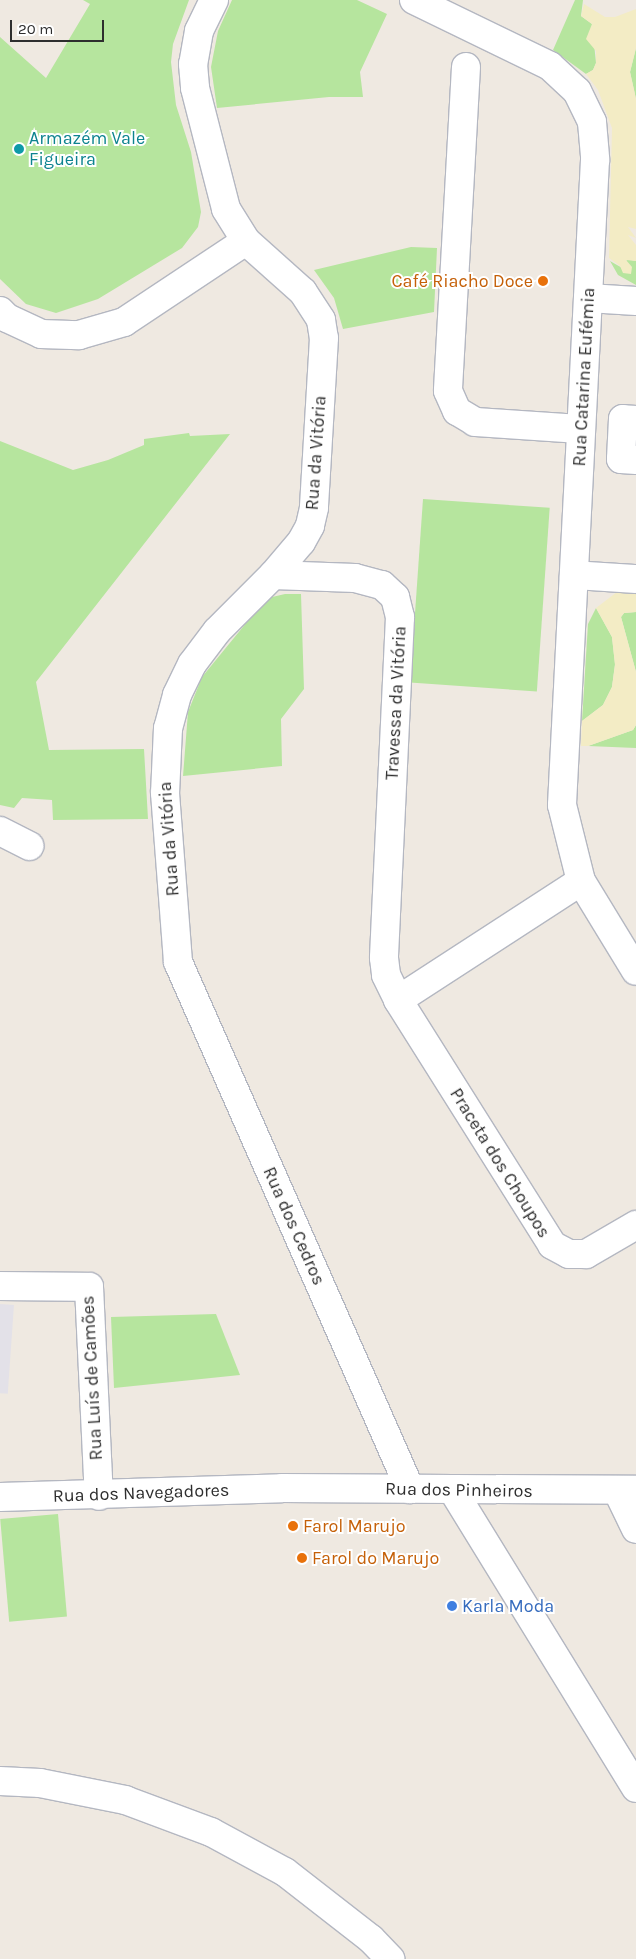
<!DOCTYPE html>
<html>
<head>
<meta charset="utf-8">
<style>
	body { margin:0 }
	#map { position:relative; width:636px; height:1959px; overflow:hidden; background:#efe9e1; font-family:Karla,sans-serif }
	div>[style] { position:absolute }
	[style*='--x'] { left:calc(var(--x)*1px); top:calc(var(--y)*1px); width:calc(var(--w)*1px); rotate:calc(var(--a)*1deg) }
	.industrial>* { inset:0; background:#e3e1e8; transform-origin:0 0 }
	.green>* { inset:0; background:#b6e59e; transform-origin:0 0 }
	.sand>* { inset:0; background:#f3ecc5 }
	.roads { filter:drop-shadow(1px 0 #b4b7c1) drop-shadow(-1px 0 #b4b7c1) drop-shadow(0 1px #b4b7c1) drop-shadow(0 -1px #b4b7c1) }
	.street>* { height:28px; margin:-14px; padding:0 14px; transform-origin:14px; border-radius:14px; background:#fff }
	.secondary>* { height:28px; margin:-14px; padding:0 14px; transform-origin:14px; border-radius:14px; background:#fff }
	.dots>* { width:14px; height:14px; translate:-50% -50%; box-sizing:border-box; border:2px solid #fff; border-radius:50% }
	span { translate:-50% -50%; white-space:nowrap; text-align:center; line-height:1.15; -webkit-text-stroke:4px #fff; paint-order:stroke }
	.culture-label { font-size:18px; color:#0d838f }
	.left { translate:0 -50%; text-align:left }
	.food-label { font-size:18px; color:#c56008 }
	.right { translate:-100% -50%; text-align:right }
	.street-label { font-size:18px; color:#2e2e2e }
	.shop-label { font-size:18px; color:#366cbe }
	.scale { position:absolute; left:10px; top:20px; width:94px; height:22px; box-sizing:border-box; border:2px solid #2e2e2e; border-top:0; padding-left:6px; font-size:15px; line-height:18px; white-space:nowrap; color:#2e2e2e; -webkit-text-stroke:4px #fff; paint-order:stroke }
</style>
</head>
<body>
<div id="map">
	<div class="industrial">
		<i style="left:0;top:1304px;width:14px;height:89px;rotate:4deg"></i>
	</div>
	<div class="green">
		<i style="clip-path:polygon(83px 0,189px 0,173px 44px,171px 62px,176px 105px,191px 152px,201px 212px,198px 227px,182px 248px,98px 299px,56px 313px,26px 304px,0 279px,0 37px,46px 78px,90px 4px)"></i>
		<i style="clip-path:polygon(232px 0,357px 0,387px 14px,360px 72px,363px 97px,329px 97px,217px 108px,211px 67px,218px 31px)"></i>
		<i style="clip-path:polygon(575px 0,583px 0,581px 16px,592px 24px,596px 63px,593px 70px,586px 74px,553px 50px)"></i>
		<i style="clip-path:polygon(636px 48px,636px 99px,630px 72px)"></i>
		<i style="clip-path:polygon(411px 247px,437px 248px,434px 312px,343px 329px,334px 298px,314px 270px)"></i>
		<i style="clip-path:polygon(626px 259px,636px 261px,636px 285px,618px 275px,610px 261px,631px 273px)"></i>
		<i style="clip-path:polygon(189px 433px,190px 436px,230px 434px,36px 682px,49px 750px,144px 749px,148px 819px,53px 820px,52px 800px,22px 798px,14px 808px,0 805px,0 441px,73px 470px,108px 460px,144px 445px,144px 439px)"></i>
		<i style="left:423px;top:499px;width:127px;height:184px;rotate:4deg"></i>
		<i style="clip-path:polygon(285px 594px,301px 594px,304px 689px,281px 719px,282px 766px,183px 776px,188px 712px,202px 677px,261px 605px,268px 598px)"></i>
		<i style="clip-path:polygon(596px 608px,612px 637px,615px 664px,612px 687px,603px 705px,582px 721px,588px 624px)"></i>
		<i style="clip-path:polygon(636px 612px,636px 672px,621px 617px,624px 613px)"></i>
		<i style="clip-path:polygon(636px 725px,636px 748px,588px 746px,633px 730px)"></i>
		<i style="clip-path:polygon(216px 1314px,240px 1375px,114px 1388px,111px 1317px)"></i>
		<i style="left:58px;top:1514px;width:103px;height:58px;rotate:85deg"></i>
	</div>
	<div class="sand">
		<i style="clip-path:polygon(584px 4px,605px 17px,615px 17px,636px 9px,636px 48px,630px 72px,636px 99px,636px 229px,628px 227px,636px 238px,628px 235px,636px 245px,636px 261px,626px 260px,632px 267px,631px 274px,623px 273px,620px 266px,609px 258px,612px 128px,598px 90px,586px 74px,593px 70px,596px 63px,596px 51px,586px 39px,592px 24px,581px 16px)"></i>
		<i style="clip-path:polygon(617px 592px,636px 592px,636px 612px,624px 613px,621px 617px,636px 672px,636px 725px,633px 730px,588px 746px,581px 746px,582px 721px,603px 705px,612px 687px,615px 665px,612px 637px,596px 608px)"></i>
	</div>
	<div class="roads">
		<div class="street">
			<i style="--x:214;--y:0;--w:34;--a:116"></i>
			<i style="--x:199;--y:31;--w:34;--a:100"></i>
			<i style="--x:193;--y:64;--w:24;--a:85"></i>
			<i style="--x:195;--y:88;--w:125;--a:75.6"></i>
			<i style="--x:226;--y:209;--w:38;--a:58"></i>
			<i style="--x:246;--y:241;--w:76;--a:41.8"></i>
			<i style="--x:303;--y:292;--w:33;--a:57"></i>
			<i style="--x:321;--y:320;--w:18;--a:81"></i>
			<i style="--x:324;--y:338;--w:170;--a:93.4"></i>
			<i style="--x:314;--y:508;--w:18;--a:103"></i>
			<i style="--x:310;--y:526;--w:18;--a:119"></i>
			<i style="--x:301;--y:542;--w:43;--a:130.3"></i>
			<i style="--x:273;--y:575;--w:79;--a:135"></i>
			<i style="--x:217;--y:631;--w:41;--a:127.1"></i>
			<i style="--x:192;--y:664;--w:34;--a:116"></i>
			<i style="--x:177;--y:695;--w:34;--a:105"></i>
			<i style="--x:168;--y:728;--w:65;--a:92.6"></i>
			<i style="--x:165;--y:793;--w:169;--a:85.6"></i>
			<i style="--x:178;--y:962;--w:576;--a:66.24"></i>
			<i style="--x:414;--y:0;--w:151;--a:25.9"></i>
			<i style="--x:550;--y:66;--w:37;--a:43"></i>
			<i style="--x:577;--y:91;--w:34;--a:64"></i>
			<i style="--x:592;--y:122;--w:38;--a:85"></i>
			<i style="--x:595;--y:160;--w:646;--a:92.93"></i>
			<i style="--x:562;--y:805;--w:78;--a:76"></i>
			<i style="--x:581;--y:881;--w:105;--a:58.6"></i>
			<i style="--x:466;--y:67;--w:324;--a:93.2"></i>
			<i style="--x:448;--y:391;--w:22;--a:66"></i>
			<i style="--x:457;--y:411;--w:21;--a:31"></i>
			<i style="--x:475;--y:422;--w:106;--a:3.8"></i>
			<i style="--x:588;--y:298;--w:48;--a:3.6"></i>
			<i style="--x:0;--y:311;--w:10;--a:45"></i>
			<i style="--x:7;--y:318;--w:38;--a:25"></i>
			<i style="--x:41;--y:334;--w:38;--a:2"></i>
			<i style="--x:79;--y:335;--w:47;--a:-16.1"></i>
			<i style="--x:124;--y:322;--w:146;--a:-33.6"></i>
			<i style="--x:636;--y:420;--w:13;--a:-176"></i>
			<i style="--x:623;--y:419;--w:40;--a:92.9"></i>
			<i style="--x:621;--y:459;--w:15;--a:4"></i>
			<i style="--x:273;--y:575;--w:82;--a:2.1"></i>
			<i style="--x:355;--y:578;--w:28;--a:15"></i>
			<i style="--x:382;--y:585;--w:18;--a:43"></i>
			<i style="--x:395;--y:597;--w:21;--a:76"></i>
			<i style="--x:400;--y:617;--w:341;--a:92.7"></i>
			<i style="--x:384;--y:958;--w:17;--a:83"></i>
			<i style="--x:386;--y:975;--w:28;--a:64"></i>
			<i style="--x:398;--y:1000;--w:289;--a:57.8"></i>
			<i style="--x:552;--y:1245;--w:19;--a:28"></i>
			<i style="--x:569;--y:1254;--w:17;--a:0"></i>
			<i style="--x:586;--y:1254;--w:58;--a:-30.1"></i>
			<i style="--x:574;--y:575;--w:62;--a:3.7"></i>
			<i style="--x:0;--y:831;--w:33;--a:27"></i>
			<i style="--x:398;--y:1000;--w:218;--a:-33"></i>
			<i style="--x:452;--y:1489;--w:351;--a:58.4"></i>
			<i style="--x:0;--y:1781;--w:40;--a:2.9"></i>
			<i style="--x:40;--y:1783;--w:87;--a:11.3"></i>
			<i style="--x:125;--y:1800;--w:92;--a:20.4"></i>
			<i style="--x:211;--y:1832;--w:84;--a:28.4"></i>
			<i style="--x:285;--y:1872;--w:109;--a:37.9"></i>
			<i style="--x:371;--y:1939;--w:28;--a:46"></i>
		</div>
		<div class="secondary">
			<i style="--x:0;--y:1286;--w:89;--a:0.6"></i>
			<i style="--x:89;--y:1287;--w:209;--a:87.3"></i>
			<i style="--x:618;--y:1492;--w:41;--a:64.1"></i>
			<i style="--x:0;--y:1497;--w:282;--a:-1.8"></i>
			<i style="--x:282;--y:1488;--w:354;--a:0.3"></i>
		</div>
	</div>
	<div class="dots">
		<i style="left:19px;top:149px;background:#0f9aa8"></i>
		<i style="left:543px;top:281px;background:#e8710a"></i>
		<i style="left:293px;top:1526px;background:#e8710a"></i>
		<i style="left:302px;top:1558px;background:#e8710a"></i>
		<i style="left:452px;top:1606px;background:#3f7fe0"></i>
	</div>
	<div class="culture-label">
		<span class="left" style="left:29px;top:149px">Armazém Vale<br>Figueira</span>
	</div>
	<div class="food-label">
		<span class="right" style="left:533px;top:281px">Café Riacho Doce</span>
		<span class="left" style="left:303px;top:1526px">Farol Marujo</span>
		<span class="left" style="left:312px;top:1558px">Farol do Marujo</span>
	</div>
	<div class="street-label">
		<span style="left:584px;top:377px;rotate:-87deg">Rua Catarina Eufémia</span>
		<span style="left:316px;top:453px;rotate:-86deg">Rua da Vitória</span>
		<span style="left:396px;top:703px;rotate:-87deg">Travessa da Vitória</span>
		<span style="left:169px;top:839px;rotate:-94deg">Rua da Vitória</span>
		<span style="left:500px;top:1163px;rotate:58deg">Praceta dos Choupos</span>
		<span style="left:294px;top:1226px;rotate:66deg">Rua dos Cedros</span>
		<span style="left:92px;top:1378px;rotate:-93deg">Rua Luís de Camões</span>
		<span style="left:459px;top:1490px;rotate:1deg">Rua dos Pinheiros</span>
		<span style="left:141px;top:1493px;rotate:-2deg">Rua dos Navegadores</span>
	</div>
	<div class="shop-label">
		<span class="left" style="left:462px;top:1606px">Karla Moda</span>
	</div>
	<div class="scale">20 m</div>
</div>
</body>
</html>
